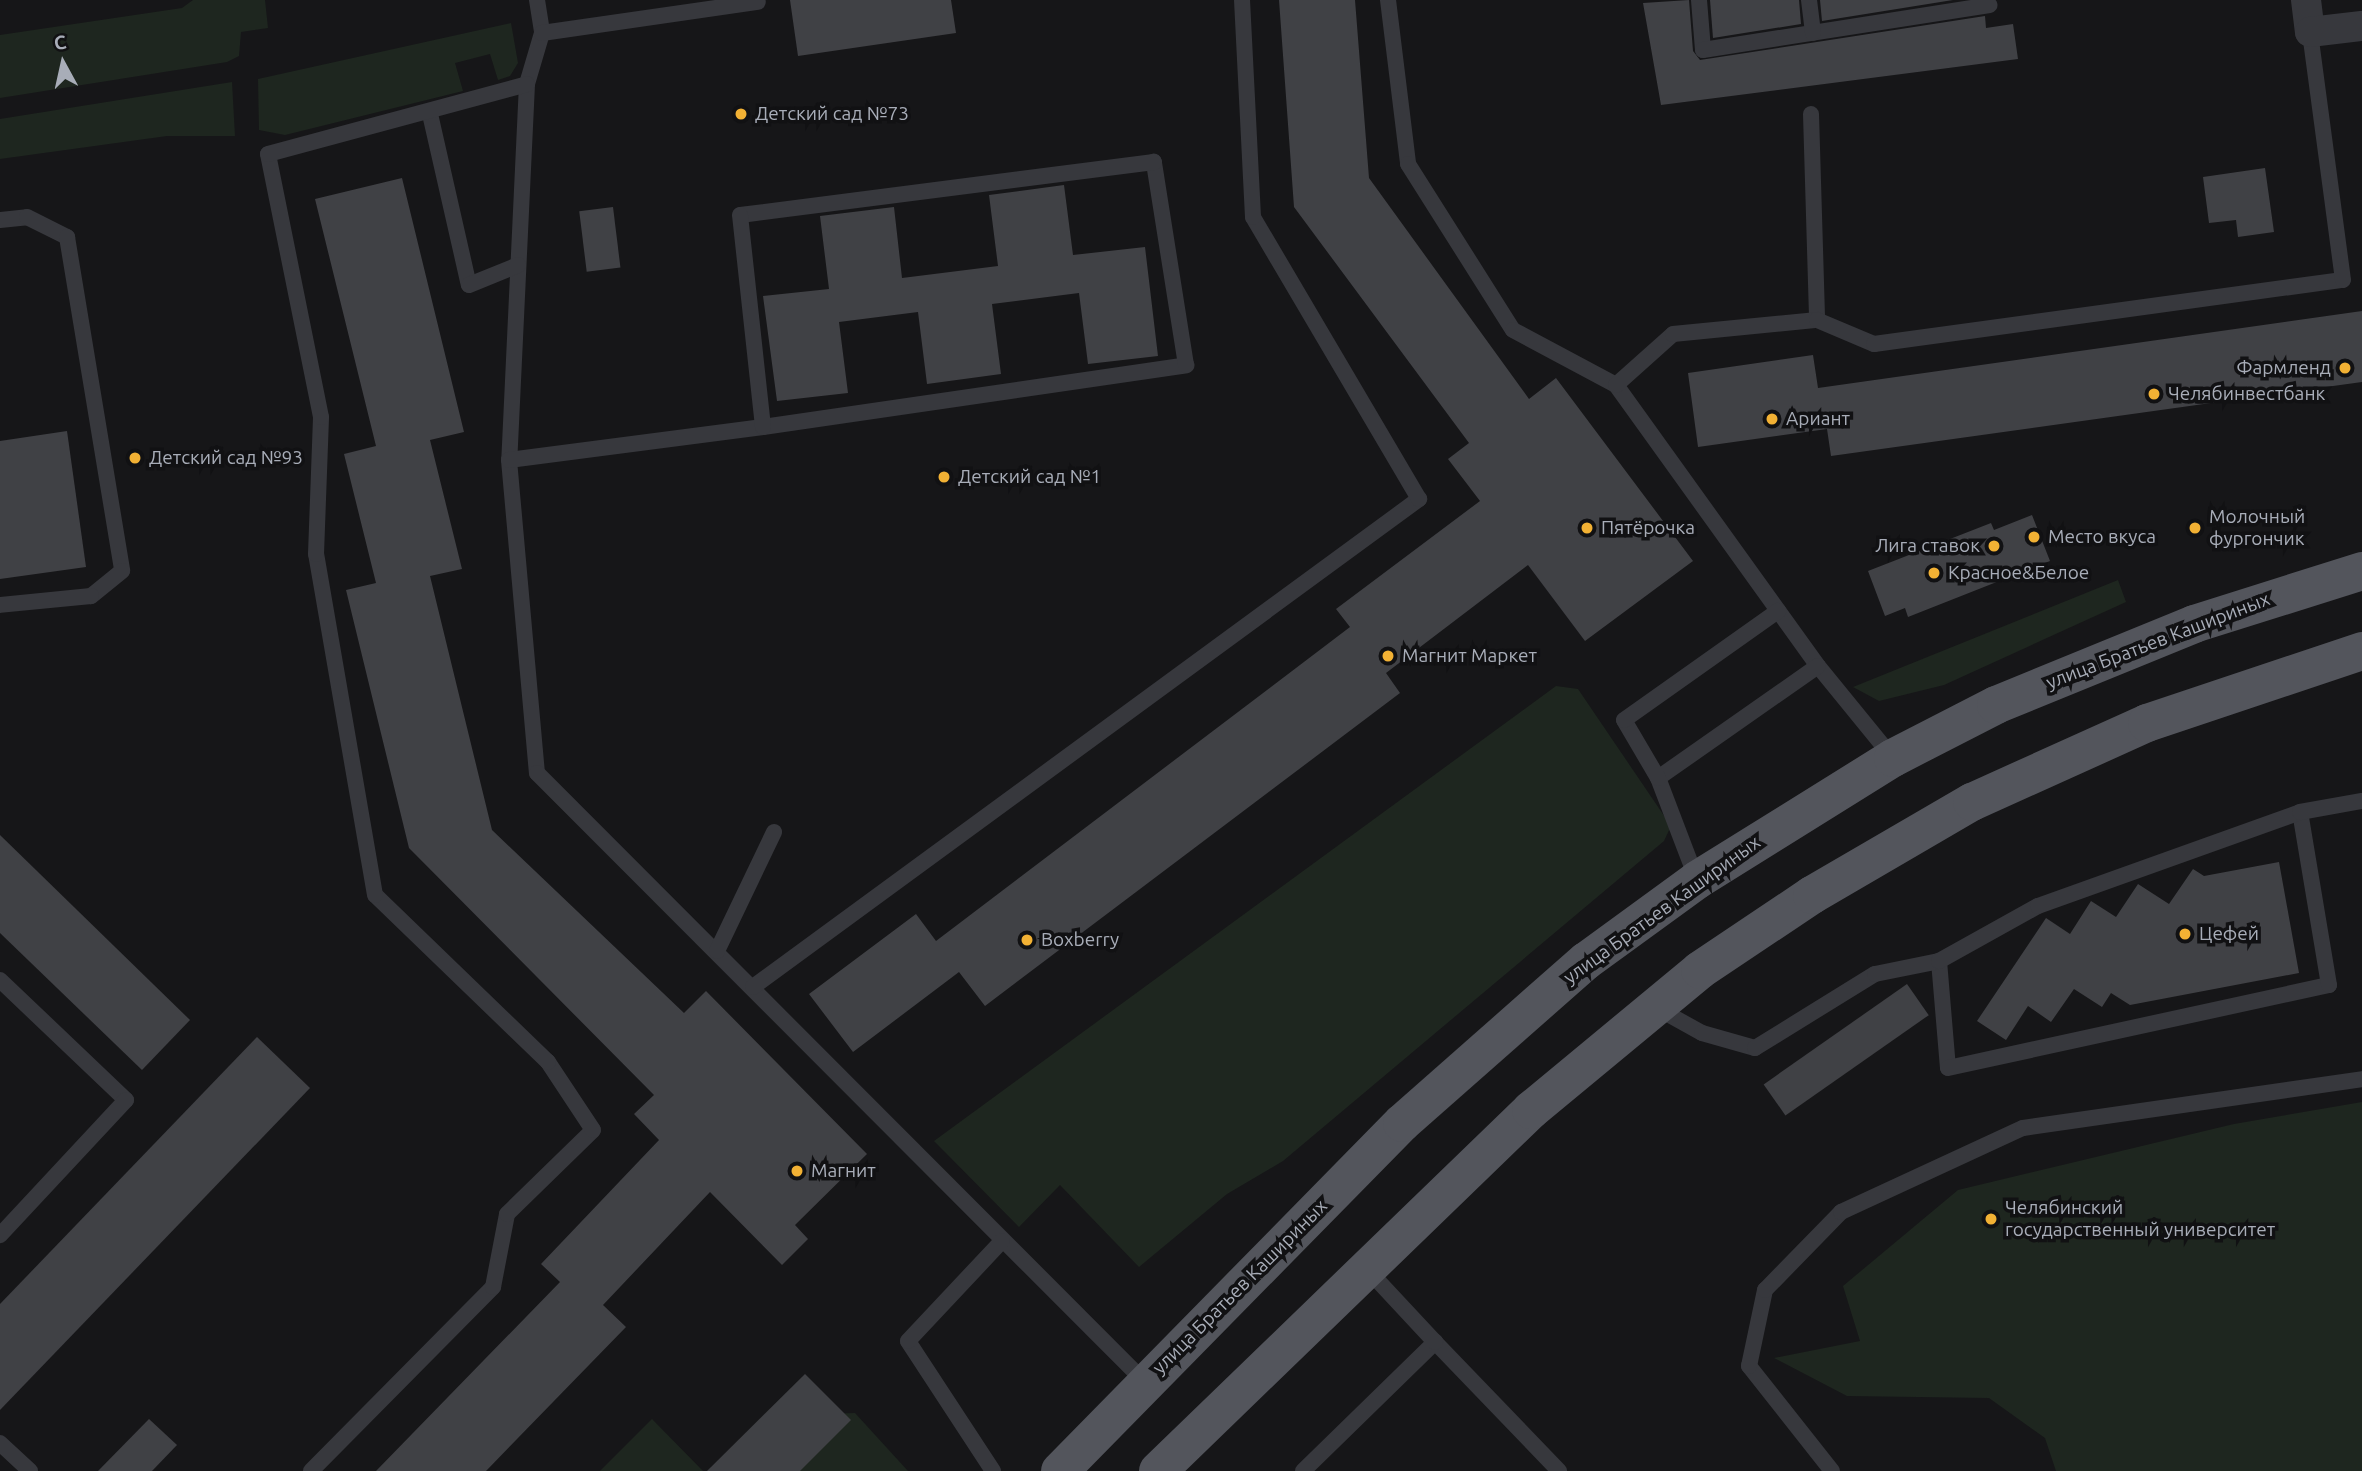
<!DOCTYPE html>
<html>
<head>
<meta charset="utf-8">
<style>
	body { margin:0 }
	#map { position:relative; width:2362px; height:1471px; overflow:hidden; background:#161618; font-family:Ubuntu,sans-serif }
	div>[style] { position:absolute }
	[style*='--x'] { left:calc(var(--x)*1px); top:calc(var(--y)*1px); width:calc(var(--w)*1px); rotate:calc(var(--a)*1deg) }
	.green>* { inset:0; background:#1e261f }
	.building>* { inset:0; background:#404145; transform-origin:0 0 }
	.service>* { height:16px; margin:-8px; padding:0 8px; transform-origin:8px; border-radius:8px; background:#37383d }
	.minor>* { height:30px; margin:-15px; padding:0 15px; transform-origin:15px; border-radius:15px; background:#37383d }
	.primary>* { height:38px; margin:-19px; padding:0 19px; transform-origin:19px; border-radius:19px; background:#53555c }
	.dots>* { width:19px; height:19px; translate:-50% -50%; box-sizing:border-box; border:4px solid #111113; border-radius:50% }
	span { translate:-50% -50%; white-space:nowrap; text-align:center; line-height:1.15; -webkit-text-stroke:7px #111113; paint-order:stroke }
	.poi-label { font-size:19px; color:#a8adb8 }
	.left { translate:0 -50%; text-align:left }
	.right { translate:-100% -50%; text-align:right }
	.street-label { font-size:19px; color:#a8adb8 }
	.north { position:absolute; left:28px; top:28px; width:70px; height:70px; -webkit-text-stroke:5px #111113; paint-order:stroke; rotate:352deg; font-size:19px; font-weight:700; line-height:28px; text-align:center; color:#a8adb8 }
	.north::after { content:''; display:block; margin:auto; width:24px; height:32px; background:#a8adb8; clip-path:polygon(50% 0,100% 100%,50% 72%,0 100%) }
</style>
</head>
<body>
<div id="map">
	<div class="green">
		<i style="clip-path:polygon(193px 0,265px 0,268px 28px,241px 32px,239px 56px,227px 62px,0 98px,0 35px,182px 8px)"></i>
		<i style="clip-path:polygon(511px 23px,518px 63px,510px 76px,498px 80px,490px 54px,455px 63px,463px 91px,285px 135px,259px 130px,258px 79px)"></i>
		<i style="clip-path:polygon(232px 82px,235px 136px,167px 136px,0 159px,0 119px)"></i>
		<i style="clip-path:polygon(2118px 580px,2126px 602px,1944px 685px,1879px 701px,1853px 687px)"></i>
		<i style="clip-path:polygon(1556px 686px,1578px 689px,1671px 826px,1664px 841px,1283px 1161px,1227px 1194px,1139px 1267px,1060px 1185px,1019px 1227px,934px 1141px)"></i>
		<i style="clip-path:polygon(2362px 1102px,2362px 1471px,2056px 1471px,2045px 1438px,1989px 1398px,1847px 1396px,1774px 1358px,1860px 1341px,1843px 1286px,1958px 1190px,2234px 1124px)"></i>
		<i style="clip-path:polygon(855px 1413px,908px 1471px,767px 1471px,824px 1414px)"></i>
		<i style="clip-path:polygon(652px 1419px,703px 1471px,600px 1471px)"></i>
	</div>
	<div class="building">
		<i style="clip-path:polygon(790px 0,951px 0,956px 33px,798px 56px)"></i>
		<i style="clip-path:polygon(1279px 0,1355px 0,1369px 178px,1529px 399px,1556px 378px,1693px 561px,1585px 641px,1528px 565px,1386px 673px,1400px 693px,985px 1006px,959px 972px,853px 1052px,809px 994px,916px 914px,936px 941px,1350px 627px,1336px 609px,1480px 501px,1448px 459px,1469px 443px,1294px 207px)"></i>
		<i style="clip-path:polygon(1689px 0,1693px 51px,1700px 60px,1985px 16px,1986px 28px,2013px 24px,2018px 59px,1661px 105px,1643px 3px)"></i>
		<i style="clip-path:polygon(1710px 0,1799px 0,1801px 24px,1713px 38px)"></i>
		<i style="clip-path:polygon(1820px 0,1953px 0,1822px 21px)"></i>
		<i style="clip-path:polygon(2265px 168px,2274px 232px,2238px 237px,2236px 220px,2209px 223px,2203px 177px)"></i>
		<i style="clip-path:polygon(402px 178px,464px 432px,430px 440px,462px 569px,430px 576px,492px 830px,684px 1013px,706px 991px,867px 1154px,795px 1225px,808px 1239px,782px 1265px,710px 1192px,603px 1305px,626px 1327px,486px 1471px,376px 1471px,560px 1282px,541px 1264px,659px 1140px,634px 1114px,654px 1095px,409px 848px,346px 590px,376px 583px,344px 454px,376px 446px,315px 199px)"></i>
		<i style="clip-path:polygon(1064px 185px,1073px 255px,1145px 247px,1158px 356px,1088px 364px,1079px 293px,992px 304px,1001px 374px,927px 384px,918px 312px,839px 322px,848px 393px,777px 401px,763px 296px,829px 289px,820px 216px,894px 207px,902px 278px,998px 266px,989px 195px)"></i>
		<i style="left:613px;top:207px;width:61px;height:34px;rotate:83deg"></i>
		<i style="clip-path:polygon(2362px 311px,2362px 382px,1831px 456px,1827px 429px,1698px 447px,1688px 373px,1813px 355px,1818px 388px)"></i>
		<i style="clip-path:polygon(67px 431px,86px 567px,0 579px,0 441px)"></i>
		<i style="clip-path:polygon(2032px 515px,2050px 561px,1908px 617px,1905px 608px,1885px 616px,1868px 571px,1991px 523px,1994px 530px)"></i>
		<i style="clip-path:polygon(0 835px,190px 1020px,142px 1070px,0 933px)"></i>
		<i style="clip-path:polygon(2279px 862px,2299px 973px,2130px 1005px,2111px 993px,2102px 1007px,2074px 989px,2051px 1022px,2028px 1006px,2006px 1040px,1977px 1021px,2046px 918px,2070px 934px,2091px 901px,2116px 917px,2138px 884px,2169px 904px,2193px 869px,2204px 876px)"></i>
		<i style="left:1907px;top:984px;width:38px;height:175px;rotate:55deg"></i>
		<i style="clip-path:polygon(257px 1037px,310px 1088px,0 1410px,0 1304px)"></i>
		<i style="clip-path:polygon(805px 1374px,851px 1420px,800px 1471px,707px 1471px)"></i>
		<i style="clip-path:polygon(149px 1419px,177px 1445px,152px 1471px,98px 1471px)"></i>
	</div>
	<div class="service">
		<i style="--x:537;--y:0;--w:33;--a:81"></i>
		<i style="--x:542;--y:33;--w:53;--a:106.4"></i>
		<i style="--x:527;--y:84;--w:376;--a:92.7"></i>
		<i style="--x:509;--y:460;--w:314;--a:84.9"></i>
		<i style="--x:537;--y:773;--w:861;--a:45.05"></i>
		<i style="--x:1388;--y:0;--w:165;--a:83"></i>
		<i style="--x:1408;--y:164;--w:196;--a:57.7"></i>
		<i style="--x:1513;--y:330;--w:117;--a:28.1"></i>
		<i style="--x:1616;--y:385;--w:346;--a:54.3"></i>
		<i style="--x:1818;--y:666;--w:119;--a:50.8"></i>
		<i style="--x:1699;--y:0;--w:50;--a:85.4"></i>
		<i style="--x:1703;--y:50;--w:290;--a:-8.9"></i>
		<i style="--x:1809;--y:0;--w:33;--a:83"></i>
		<i style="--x:542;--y:33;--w:218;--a:-8.2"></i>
		<i style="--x:430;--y:114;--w:175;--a:77.2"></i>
		<i style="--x:469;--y:285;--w:53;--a:-22.2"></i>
		<i style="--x:1811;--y:114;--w:206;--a:88.3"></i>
		<i style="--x:0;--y:220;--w:27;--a:-6"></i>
		<i style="--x:27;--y:217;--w:45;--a:26.6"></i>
		<i style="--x:67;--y:237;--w:338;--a:80.6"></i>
		<i style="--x:122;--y:571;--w:40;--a:141"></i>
		<i style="--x:91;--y:596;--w:91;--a:174.4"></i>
		<i style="--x:1616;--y:385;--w:76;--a:-41.8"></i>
		<i style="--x:1673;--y:334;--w:145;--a:-5.6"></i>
		<i style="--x:1817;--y:320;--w:62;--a:22.8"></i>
		<i style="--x:1874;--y:344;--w:473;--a:-7.8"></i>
		<i style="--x:2343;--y:280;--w:250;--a:-97.6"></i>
		<i style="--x:509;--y:460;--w:256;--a:-7.4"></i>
		<i style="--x:763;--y:427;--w:428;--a:-8.3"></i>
		<i style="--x:1186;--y:365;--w:206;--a:-99"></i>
		<i style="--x:1154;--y:162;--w:417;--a:172.7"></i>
		<i style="--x:740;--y:215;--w:213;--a:83.8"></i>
		<i style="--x:1658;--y:778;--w:195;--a:-35"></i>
		<i style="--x:1697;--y:880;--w:109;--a:-110.9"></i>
		<i style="--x:1658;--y:778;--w:67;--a:-120.4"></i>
		<i style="--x:1624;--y:720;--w:189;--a:-35.3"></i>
		<i style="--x:717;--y:951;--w:132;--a:-64.4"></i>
		<i style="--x:1939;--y:961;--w:107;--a:85.2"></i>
		<i style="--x:1948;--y:1068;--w:390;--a:-12.3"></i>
		<i style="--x:2329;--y:985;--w:175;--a:-99.5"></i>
		<i style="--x:0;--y:980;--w:174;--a:43.6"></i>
		<i style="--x:126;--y:1100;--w:185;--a:133"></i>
		<i style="--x:753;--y:987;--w:826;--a:-36.23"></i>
		<i style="--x:1419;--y:499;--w:327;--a:-120.5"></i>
		<i style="--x:1253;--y:217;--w:217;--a:-92.9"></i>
		<i style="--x:1657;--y:1008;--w:51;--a:29.1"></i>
		<i style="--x:1702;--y:1033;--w:55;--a:15.8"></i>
		<i style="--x:1755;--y:1048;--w:141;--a:-31.7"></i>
		<i style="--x:1875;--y:974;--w:65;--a:-11.5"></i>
		<i style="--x:1939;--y:961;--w:113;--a:-29.1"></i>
		<i style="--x:2038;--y:906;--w:278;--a:-19.7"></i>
		<i style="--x:2300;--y:812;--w:63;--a:-10.1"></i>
		<i style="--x:1435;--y:1342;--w:179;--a:46.1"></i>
		<i style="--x:0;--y:1443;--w:41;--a:43"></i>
		<i style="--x:311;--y:1471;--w:259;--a:-45.3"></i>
		<i style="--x:493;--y:1287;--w:74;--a:-79.1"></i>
		<i style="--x:507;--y:1214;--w:120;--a:-44.3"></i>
		<i style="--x:593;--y:1130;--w:82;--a:-123.5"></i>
		<i style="--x:548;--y:1062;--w:240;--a:-136"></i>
		<i style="--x:375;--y:895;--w:346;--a:-99.8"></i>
		<i style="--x:316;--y:554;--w:137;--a:-87.9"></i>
		<i style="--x:321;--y:417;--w:268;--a:-101.4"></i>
		<i style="--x:268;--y:154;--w:268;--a:-15.1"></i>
		<i style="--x:993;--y:1471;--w:155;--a:-123.2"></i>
		<i style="--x:908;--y:1341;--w:137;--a:-46.8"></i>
		<i style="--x:1303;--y:1471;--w:185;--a:-44.3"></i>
		<i style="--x:1435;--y:1342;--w:100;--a:-133"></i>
		<i style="--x:1832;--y:1471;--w:134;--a:-128.3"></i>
		<i style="--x:1749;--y:1366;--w:78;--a:-78.1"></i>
		<i style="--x:1765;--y:1290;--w:109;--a:-45.7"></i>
		<i style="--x:1841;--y:1212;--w:200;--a:-24.8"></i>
		<i style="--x:2023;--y:1128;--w:343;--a:-8.2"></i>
	</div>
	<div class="minor">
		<i style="--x:2306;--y:0;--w:32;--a:83"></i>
		<i style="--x:2310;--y:32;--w:52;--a:-6.6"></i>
	</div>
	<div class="primary">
		<i style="--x:1060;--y:1471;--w:488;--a:-45.5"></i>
		<i style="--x:1402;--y:1123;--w:245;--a:-41.4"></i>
		<i style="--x:1586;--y:961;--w:137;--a:-36.1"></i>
		<i style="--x:1697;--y:880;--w:231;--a:-31.9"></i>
		<i style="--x:1893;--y:758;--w:116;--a:-27.2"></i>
		<i style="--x:1996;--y:705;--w:214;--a:-22.2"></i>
		<i style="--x:2194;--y:624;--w:176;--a:-17.5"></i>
		<i style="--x:1158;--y:1471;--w:519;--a:-44.06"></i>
		<i style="--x:1531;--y:1110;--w:219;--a:-39.6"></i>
		<i style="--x:1700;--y:970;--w:135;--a:-33.8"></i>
		<i style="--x:1812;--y:895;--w:185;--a:-30.2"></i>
		<i style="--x:1972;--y:802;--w:192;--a:-24.3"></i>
		<i style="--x:2147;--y:723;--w:227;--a:-18.5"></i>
	</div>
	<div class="dots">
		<i style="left:741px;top:114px;background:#f2b134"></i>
		<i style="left:2345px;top:368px;background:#f2b134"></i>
		<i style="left:2154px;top:394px;background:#f2b134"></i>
		<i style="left:1772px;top:419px;background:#f2b134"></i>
		<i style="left:135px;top:458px;background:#f2b134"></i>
		<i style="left:944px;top:477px;background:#f2b134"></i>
		<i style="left:1587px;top:528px;background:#f2b134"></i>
		<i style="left:2195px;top:528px;background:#f2b134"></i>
		<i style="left:2034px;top:537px;background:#f2b134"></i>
		<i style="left:1994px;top:546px;background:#f2b134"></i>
		<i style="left:1934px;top:573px;background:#f2b134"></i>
		<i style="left:1388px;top:656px;background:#f2b134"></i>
		<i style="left:2185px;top:934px;background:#f2b134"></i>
		<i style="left:1027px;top:940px;background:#f2b134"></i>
		<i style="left:797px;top:1171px;background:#f2b134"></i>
		<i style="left:1991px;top:1219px;background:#f2b134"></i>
	</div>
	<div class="poi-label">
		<span class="left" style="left:755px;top:114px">Детский сад №73</span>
		<span class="right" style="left:2331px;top:368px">Фармленд</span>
		<span class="left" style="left:2168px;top:394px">Челябинвестбанк</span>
		<span class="left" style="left:1786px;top:419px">Ариант</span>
		<span class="left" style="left:149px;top:458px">Детский сад №93</span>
		<span class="left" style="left:958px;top:477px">Детский сад №1</span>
		<span class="left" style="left:2209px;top:528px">Молочный<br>фургончик</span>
		<span class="left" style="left:1601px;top:528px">Пятёрочка</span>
		<span class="left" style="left:2048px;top:537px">Место вкуса</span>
		<span class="right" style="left:1980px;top:546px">Лига ставок</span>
		<span class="left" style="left:1948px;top:573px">Красное&amp;Белое</span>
		<span class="left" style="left:1402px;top:656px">Магнит Маркет</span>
		<span class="left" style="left:2199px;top:934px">Цефей</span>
		<span class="left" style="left:1041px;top:940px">Boxberry</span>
		<span class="left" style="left:811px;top:1171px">Магнит</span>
		<span class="left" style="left:2005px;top:1219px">Челябинский<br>государственный университет</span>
	</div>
	<div class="street-label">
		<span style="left:2158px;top:641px;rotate:-21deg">улица Братьев Кашириных</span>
		<span style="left:1662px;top:910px;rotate:-36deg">улица Братьев Кашириных</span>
		<span style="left:1240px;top:1287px;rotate:-45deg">улица Братьев Кашириных</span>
	</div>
	<div class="north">С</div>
</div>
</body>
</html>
